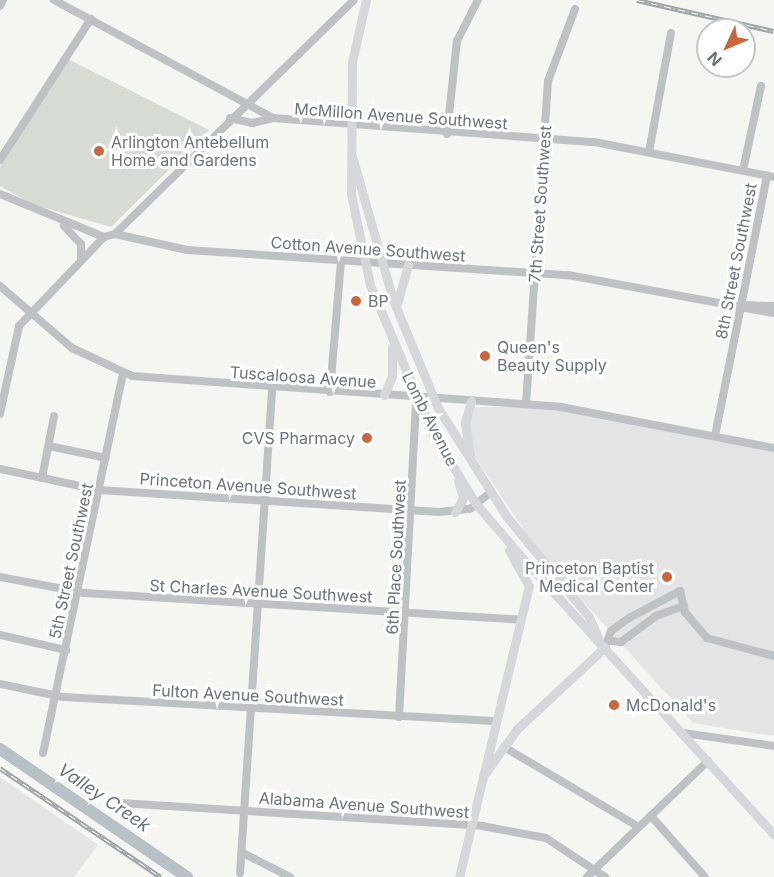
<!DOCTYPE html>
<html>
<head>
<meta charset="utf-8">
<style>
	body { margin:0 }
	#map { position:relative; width:774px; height:877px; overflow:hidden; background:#f5f5f2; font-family:Inter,sans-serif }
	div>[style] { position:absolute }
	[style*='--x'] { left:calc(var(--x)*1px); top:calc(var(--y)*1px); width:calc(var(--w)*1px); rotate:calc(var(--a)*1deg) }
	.built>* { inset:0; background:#e3e4e3 }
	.green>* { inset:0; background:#d6dbd4 }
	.river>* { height:12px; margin:-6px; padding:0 6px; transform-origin:6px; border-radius:6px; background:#b8c1c5 }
	.minor>* { height:8px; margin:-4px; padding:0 4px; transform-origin:4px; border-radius:4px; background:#bfc2c5 }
	.major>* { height:9px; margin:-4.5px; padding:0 4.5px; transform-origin:4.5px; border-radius:4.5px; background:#d5d7db }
	.rail>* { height:4.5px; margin-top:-2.25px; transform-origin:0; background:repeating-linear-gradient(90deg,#fff 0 7px,#9fa4a9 0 14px); box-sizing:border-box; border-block:2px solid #9fa4a9 }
	.dots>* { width:16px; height:16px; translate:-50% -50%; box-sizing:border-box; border:3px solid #fff; border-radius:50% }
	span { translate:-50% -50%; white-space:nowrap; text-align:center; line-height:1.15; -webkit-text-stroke:6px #fff; paint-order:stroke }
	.street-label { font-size:16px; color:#68747f }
	.poi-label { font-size:16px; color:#68747f }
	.left { translate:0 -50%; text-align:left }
	.right { translate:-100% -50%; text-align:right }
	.water-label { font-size:18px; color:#64747c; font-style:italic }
	.north { position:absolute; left:696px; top:18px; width:60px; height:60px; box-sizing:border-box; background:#fff; border:2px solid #c3c7cc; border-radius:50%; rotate:226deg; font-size:16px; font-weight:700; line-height:24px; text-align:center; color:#68747f }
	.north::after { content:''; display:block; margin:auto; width:21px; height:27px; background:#cb663c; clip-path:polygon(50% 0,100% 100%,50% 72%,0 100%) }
</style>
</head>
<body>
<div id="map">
	<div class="built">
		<i style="clip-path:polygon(466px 407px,561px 407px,774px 451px,774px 736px,693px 723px,541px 555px,463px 439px)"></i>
		<i style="clip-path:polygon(0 777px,98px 845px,74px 877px,0 877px)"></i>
	</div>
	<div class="green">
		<i style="clip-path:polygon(68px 59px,209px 130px,111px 227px,32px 204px,0 186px,0 167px)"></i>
	</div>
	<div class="river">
		<i style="--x:0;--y:749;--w:227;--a:34.4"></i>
	</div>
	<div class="minor">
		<i style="--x:54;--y:0;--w:249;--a:28.3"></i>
		<i style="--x:273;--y:118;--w:322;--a:4.3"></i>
		<i style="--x:594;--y:142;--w:183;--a:11"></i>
		<i style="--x:0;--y:6;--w:7;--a:-63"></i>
		<i style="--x:230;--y:118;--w:23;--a:13"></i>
		<i style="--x:252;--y:123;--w:22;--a:-13"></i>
		<i style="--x:447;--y:134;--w:94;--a:-83.9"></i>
		<i style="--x:457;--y:41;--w:46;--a:-62.9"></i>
		<i style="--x:649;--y:152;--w:121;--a:-79.5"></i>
		<i style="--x:0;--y:160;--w:168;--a:-57.2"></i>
		<i style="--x:743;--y:170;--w:86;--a:-77.9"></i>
		<i style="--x:0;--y:194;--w:113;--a:22.5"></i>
		<i style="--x:104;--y:237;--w:11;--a:-15"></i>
		<i style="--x:115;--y:234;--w:74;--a:12.5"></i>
		<i style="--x:187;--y:250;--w:382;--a:3.8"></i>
		<i style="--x:568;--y:275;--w:209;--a:10.5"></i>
		<i style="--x:64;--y:226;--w:25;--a:47"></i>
		<i style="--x:81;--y:244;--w:15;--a:90"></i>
		<i style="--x:115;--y:234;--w:334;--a:-44.4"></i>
		<i style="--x:0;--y:286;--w:95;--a:40.7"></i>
		<i style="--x:72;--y:348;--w:66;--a:25"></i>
		<i style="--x:132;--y:376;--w:430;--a:4.1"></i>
		<i style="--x:561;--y:407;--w:217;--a:10.9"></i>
		<i style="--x:742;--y:305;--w:32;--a:2"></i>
		<i style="--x:330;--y:392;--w:131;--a:-85.2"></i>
		<i style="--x:526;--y:404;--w:324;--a:-86.1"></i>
		<i style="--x:548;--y:81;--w:77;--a:-69.4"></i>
		<i style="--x:0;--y:414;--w:90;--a:-77.8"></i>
		<i style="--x:19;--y:326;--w:123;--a:-46.3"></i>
		<i style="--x:715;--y:436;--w:265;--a:-78.7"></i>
		<i style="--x:49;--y:446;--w:58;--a:11.9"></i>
		<i style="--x:0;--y:469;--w:101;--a:12"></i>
		<i style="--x:99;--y:490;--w:341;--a:3.7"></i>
		<i style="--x:439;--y:512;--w:31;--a:-6"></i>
		<i style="--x:470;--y:509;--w:27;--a:-39"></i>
		<i style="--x:42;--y:478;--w:63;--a:-79"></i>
		<i style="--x:0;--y:577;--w:86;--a:10.7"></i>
		<i style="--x:85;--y:593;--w:437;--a:3.5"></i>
		<i style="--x:0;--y:635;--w:68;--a:12.8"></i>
		<i style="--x:612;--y:641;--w:9;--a:6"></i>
		<i style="--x:621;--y:642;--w:44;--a:-36.6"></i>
		<i style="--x:656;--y:616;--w:30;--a:-20"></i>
		<i style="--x:605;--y:647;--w:17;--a:-69"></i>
		<i style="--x:611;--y:631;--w:22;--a:-36"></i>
		<i style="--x:629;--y:618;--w:58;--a:-27.9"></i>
		<i style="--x:680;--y:591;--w:22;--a:77"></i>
		<i style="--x:685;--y:612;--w:34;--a:50"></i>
		<i style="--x:707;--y:638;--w:69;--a:15"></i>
		<i style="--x:0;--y:684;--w:64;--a:11.7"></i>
		<i style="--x:63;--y:697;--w:435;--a:3.2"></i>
		<i style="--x:399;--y:717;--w:319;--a:-86.9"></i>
		<i style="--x:683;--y:733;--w:92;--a:8.1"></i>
		<i style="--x:504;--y:747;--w:157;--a:30.7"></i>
		<i style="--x:43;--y:753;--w:387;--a:-78.1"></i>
		<i style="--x:120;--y:803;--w:363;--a:3.6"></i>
		<i style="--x:482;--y:826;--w:65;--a:10.6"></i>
		<i style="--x:546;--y:838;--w:71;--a:33.5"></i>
		<i style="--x:651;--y:816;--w:81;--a:48.5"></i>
		<i style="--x:243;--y:853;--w:53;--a:27.1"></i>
		<i style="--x:240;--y:873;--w:485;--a:-86.2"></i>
		<i style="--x:587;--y:877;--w:168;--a:-43.8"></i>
	</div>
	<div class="major">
		<i style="--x:366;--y:0;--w:64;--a:102.7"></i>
		<i style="--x:352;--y:62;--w:132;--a:90.4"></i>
		<i style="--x:351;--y:194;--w:93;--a:78.2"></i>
		<i style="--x:370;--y:285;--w:162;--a:67.1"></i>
		<i style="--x:433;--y:434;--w:82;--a:58.4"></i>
		<i style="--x:476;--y:504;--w:75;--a:49.3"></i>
		<i style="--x:525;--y:561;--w:370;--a:47.7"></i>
		<i style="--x:352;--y:156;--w:150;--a:74.1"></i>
		<i style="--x:393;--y:300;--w:117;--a:67.4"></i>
		<i style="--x:438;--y:408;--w:129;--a:57.7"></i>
		<i style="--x:507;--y:517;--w:129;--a:50.6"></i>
		<i style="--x:589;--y:617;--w:22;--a:66"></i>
		<i style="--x:397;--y:304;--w:41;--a:-74.2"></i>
		<i style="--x:384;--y:395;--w:21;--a:-67"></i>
		<i style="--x:392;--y:376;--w:29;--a:-90"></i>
		<i style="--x:470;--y:455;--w:33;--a:-99"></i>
		<i style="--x:465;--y:422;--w:22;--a:-74"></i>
		<i style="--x:455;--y:512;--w:16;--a:-60"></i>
		<i style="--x:463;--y:498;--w:18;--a:-106"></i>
		<i style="--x:486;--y:772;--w:53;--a:-54.2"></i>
		<i style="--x:517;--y:729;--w:120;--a:-43"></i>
		<i style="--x:459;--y:877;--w:299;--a:-76.5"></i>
		<i style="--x:529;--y:586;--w:41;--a:-119.1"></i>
	</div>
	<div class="rail">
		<i style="--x:637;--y:0;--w:140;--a:12.8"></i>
		<i style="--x:0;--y:768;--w:194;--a:34.1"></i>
	</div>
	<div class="dots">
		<i style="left:99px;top:151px;background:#cb663c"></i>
		<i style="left:356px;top:301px;background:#cb663c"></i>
		<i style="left:485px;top:356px;background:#cb663c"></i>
		<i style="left:367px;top:438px;background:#cb663c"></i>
		<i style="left:667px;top:577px;background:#cb663c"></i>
		<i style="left:614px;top:705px;background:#cb663c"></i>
	</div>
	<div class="street-label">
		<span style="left:401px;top:116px;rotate:4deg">McMillon Avenue Southwest</span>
		<span style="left:540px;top:204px;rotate:-86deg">7th Street Southwest</span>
		<span style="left:368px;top:249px;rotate:4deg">Cotton Avenue Southwest</span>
		<span style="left:736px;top:261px;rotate:-79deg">8th Street Southwest</span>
		<span style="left:303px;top:377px;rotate:4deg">Tuscaloosa Avenue</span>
		<span style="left:430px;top:419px;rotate:63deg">Lomb Avenue</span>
		<span style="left:248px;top:486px;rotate:4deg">Princeton Avenue Southwest</span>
		<span style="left:396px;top:557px;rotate:-87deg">6th Place Southwest</span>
		<span style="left:71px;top:561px;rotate:-78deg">5th Street Southwest</span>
		<span style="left:261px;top:591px;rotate:3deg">St Charles Avenue Southwest</span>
		<span style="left:248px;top:695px;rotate:3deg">Fulton Avenue Southwest</span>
		<span style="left:364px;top:805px;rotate:4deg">Alabama Avenue Southwest</span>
	</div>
	<div class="poi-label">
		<span class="left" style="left:111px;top:151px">Arlington Antebellum<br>Home and Gardens</span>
		<span class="left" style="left:368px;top:301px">BP</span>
		<span class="left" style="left:497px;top:356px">Queen's<br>Beauty Supply</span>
		<span class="right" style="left:355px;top:438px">CVS Pharmacy</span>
		<span class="right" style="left:654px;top:577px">Princeton Baptist<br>Medical Center</span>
		<span class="left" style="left:626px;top:705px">McDonald's</span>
	</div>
	<div class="water-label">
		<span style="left:104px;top:798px;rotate:34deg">Valley Creek</span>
	</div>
	<div class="north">N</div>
</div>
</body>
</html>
